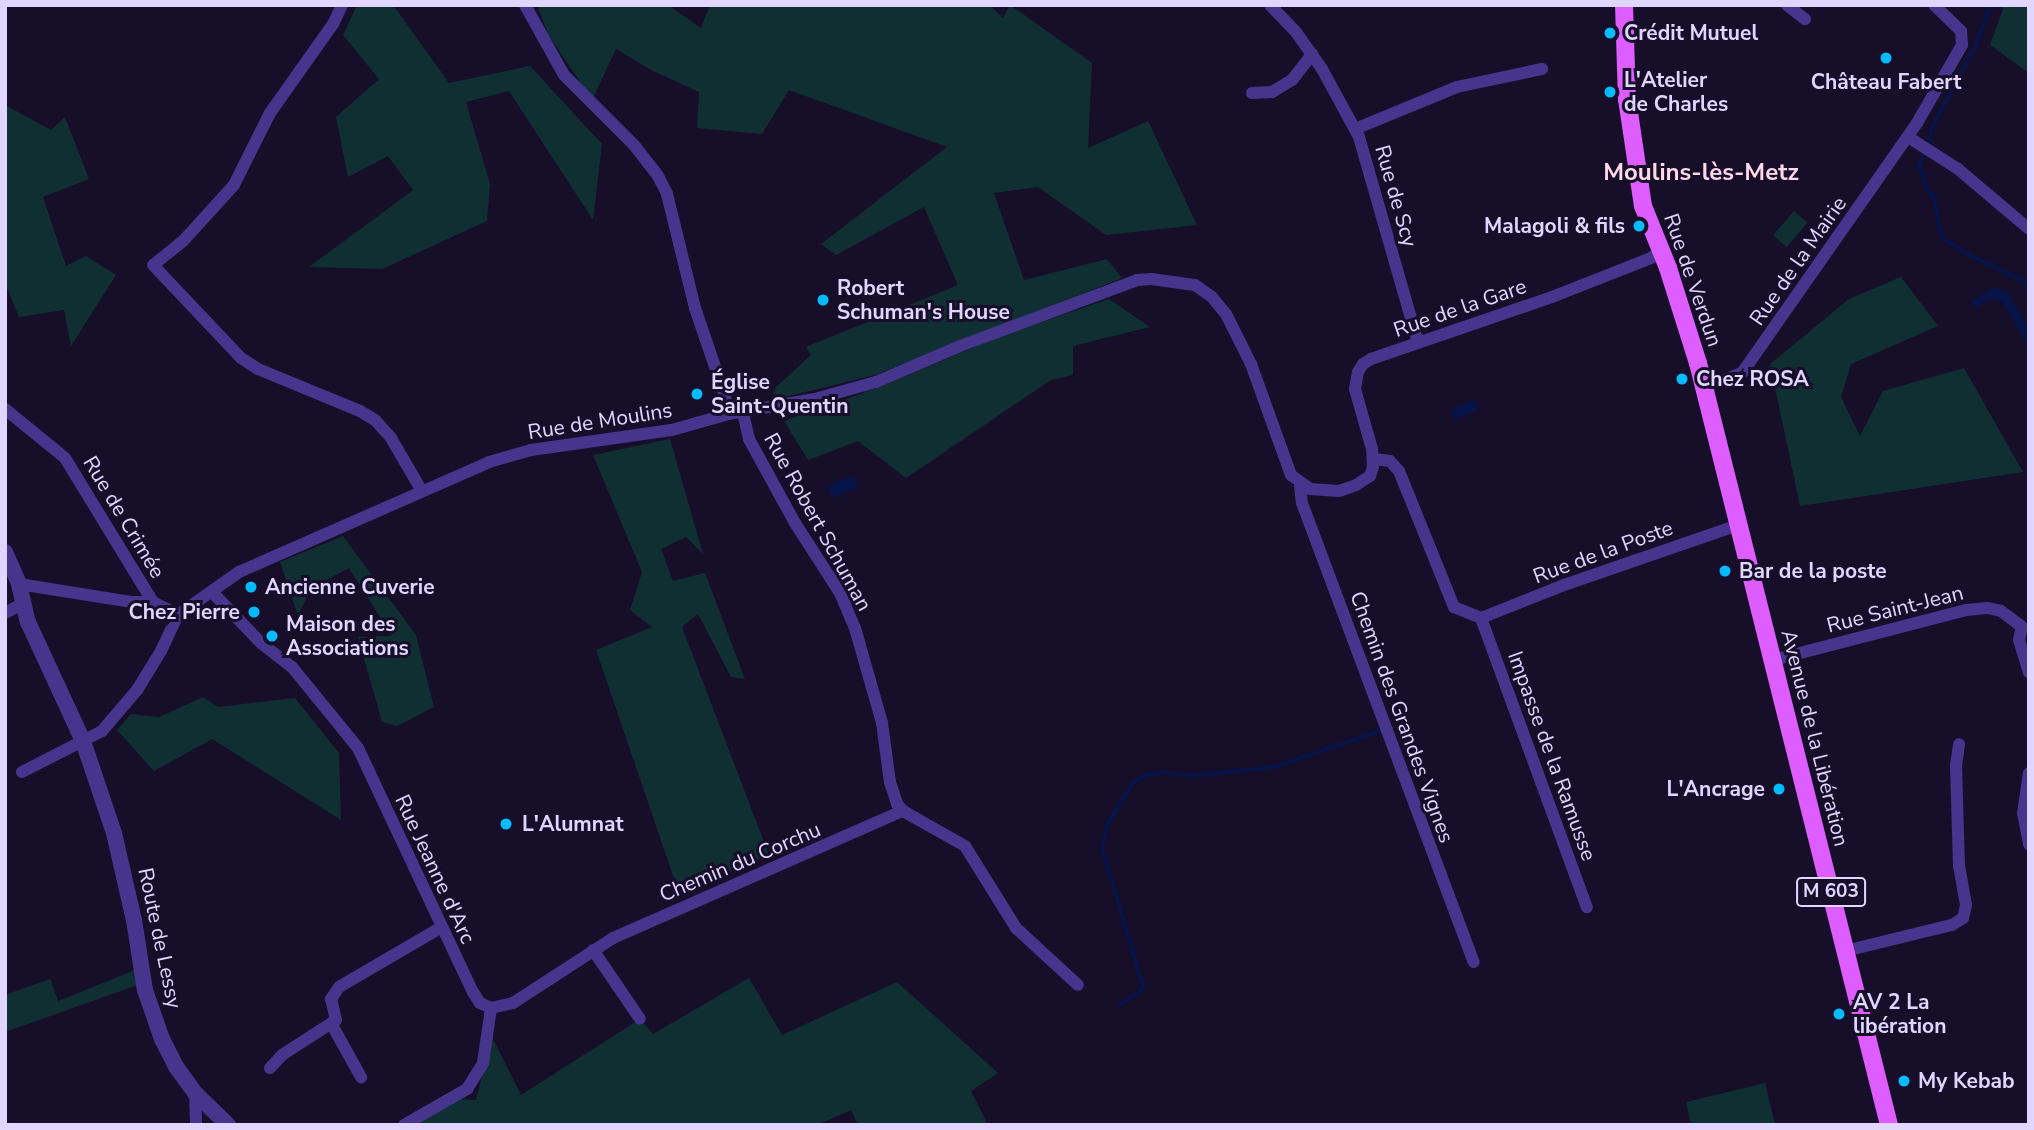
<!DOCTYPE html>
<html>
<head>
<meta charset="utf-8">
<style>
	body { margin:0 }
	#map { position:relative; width:2034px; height:1130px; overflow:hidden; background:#170e29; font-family:"Nunito Sans",sans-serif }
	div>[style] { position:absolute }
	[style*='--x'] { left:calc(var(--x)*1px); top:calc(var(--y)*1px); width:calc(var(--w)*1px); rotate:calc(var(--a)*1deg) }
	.green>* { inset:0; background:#102f33; transform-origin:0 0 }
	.water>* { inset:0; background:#06144a; transform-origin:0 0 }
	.stream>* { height:3.5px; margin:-1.75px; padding:0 1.75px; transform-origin:1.75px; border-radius:1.75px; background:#06144a }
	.minor>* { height:12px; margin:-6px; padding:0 6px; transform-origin:6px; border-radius:6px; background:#46358c }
	.tertiary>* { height:16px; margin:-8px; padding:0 8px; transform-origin:8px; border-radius:8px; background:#46358c }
	.primary>* { height:18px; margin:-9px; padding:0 9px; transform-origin:9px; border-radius:9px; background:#dd5dff }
	.dots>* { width:19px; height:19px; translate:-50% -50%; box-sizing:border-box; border:4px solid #170e29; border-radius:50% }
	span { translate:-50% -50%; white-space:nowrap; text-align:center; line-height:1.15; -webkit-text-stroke:6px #170e29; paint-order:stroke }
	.shield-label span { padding:2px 5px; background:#170e29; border:2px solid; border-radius:5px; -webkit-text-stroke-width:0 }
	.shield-label { font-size:19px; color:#e1d6ff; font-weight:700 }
	.poi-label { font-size:21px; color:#e1d6ff; font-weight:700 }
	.left { translate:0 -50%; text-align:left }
	.right { translate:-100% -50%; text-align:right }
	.street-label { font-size:21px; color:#e1d6ff }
	.quarter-label { font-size:24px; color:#ffd8ea; font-weight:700 }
	.frame { position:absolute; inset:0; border:7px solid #e1d6ff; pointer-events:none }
</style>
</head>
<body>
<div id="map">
	<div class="green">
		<i style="clip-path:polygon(357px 5px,388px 5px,396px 9px,449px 83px,530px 66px,602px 144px,593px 220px,509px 91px,466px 102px,490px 184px,487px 221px,382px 269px,309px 267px,413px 190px,388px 156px,348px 177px,336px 117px,379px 79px,343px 35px)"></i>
		<i style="clip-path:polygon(537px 5px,668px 5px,701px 28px,710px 5px,990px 5px,1003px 18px,1010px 5px,1092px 63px,1088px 148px,1148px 121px,1197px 225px,1106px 235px,1038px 187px,994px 193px,1024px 280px,1107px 259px,1122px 278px,875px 375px,773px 400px,775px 388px,811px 355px,806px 347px,958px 285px,924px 207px,836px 255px,821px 244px,947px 147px,789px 90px,762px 134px,697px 128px,699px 92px,653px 71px,616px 49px,592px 100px,548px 34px)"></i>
		<i style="clip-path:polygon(1999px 5px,2029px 5px,2029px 73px,1990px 45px,2003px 9px)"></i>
		<i style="clip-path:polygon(5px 105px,51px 130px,65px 117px,89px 179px,43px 197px,66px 266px,86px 256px,116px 275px,71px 346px,64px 310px,19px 317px,5px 283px)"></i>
		<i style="left:1794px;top:211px;width:18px;height:32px;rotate:41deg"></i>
		<i style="clip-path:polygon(1901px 277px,1938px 326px,1851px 364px,1841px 397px,1860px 436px,1883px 391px,1964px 368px,2023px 472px,1800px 506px,1770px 364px,1849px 299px)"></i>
		<i style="clip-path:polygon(1109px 299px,1150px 327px,1073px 346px,1073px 375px,1051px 380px,906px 478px,858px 441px,808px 460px,784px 421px,877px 388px,996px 338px)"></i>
		<i style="clip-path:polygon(670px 439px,703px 554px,686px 537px,661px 549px,673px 581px,705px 573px,745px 679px,731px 677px,698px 614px,682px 627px,769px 855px,679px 893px,596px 650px,652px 627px,630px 610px,642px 572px,593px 455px)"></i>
		<i style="clip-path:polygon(343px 536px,416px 635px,434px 707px,397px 726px,382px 722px,358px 637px,392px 636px,349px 568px,311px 588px,298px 615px,280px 562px)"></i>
		<i style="clip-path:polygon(203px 697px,218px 707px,295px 698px,339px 753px,341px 820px,212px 739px,154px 771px,117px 730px,131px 714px,159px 717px)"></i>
		<i style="clip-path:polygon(135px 970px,138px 985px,5px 1032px,5px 995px,50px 979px,58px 1001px)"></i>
		<i style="clip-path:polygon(749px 978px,782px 1035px,897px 982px,998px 1073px,971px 1091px,988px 1125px,858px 1125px,851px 1110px,817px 1125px,404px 1125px,447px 1098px,476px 1100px,492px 1037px,521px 1095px,640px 1019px,653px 1034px)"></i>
		<i style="clip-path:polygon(1765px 1083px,1775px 1124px,1691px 1125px,1686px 1102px)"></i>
	</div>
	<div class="water">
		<i style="clip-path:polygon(1992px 288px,2007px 291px,2029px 330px,2029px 347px,2002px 301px,1989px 299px,1978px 308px,1971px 302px)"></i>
		<i style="left:1474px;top:400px;width:11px;height:25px;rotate:68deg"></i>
		<i style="left:853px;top:475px;width:13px;height:28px;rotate:67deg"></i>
	</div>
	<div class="stream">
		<i style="--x:1929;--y:143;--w:13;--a:-81"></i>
		<i style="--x:1931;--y:130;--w:94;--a:-62.1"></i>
		<i style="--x:1975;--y:47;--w:45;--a:-69.1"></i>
		<i style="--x:1924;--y:154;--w:13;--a:108"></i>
		<i style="--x:1920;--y:166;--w:25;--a:72"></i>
		<i style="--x:1928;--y:190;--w:7;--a:45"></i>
		<i style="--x:1933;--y:195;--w:44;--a:76.9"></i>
		<i style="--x:1943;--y:238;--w:23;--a:34"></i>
		<i style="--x:1962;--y:251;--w:71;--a:25.8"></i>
		<i style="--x:2026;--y:282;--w:9;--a:69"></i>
		<i style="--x:1120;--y:1004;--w:23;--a:-31"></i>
		<i style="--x:1140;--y:992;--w:7;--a:-63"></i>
		<i style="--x:1143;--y:986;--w:143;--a:-106.7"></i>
		<i style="--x:1102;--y:849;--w:25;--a:-78"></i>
		<i style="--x:1107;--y:825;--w:47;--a:-59"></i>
		<i style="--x:1131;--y:785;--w:16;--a:-35"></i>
		<i style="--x:1144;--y:776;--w:20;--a:-11"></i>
		<i style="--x:1164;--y:772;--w:27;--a:8"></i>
		<i style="--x:1191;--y:776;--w:83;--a:-6.2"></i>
		<i style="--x:1274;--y:767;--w:112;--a:-18.8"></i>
	</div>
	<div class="minor">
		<i style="--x:342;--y:5;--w:21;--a:115"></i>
		<i style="--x:333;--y:24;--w:109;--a:125.3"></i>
		<i style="--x:270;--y:113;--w:80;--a:116.6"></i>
		<i style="--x:234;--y:185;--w:76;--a:132.3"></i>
		<i style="--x:183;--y:241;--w:38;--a:141"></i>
		<i style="--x:153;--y:265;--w:128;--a:46.6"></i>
		<i style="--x:241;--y:358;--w:20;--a:33"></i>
		<i style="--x:258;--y:369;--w:110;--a:22.4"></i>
		<i style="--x:360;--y:411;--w:17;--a:31"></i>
		<i style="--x:375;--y:420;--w:24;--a:48"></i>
		<i style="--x:391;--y:438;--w:61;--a:59.7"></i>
		<i style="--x:525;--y:5;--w:80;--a:60.9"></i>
		<i style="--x:564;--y:75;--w:99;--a:45"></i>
		<i style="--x:634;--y:145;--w:39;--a:52"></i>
		<i style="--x:658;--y:176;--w:20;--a:63"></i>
		<i style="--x:667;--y:194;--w:117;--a:76.2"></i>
		<i style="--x:695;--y:308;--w:93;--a:71.2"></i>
		<i style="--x:725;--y:396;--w:18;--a:81"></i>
		<i style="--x:1270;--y:5;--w:37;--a:46"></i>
		<i style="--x:1296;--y:32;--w:45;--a:54.9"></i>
		<i style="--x:1322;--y:69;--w:77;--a:61.4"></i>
		<i style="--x:1359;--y:137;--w:214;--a:74"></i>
		<i style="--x:1787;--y:5;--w:23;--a:38"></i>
		<i style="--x:1252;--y:93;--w:20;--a:-3"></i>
		<i style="--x:1272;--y:92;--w:23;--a:-31"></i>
		<i style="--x:1292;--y:80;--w:33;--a:-52"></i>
		<i style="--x:1355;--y:129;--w:110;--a:-22.4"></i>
		<i style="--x:1457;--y:87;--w:87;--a:-12"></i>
		<i style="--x:1908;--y:137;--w:59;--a:32.6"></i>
		<i style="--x:1958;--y:169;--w:93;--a:40.2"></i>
		<i style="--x:1704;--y:387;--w:40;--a:-20.2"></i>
		<i style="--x:1742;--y:373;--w:305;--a:-55"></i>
		<i style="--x:1917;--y:123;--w:90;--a:-60"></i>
		<i style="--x:1962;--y:45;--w:14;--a:-94"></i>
		<i style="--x:1961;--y:31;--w:37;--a:-136"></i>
		<i style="--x:5;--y:409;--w:77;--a:39.2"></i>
		<i style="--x:65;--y:458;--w:169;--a:58.6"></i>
		<i style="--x:153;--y:602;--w:28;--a:27"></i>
		<i style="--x:743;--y:413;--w:27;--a:77"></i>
		<i style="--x:749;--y:439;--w:96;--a:61.3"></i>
		<i style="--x:795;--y:523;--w:83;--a:57.3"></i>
		<i style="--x:840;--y:593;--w:38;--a:67"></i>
		<i style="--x:855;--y:628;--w:99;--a:74.1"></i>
		<i style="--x:882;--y:723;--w:60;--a:82.3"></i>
		<i style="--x:890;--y:782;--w:23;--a:72"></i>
		<i style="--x:897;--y:804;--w:9;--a:49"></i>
		<i style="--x:903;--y:811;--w:71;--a:29.4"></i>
		<i style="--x:965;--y:846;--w:97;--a:58.1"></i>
		<i style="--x:1016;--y:928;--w:84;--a:42.6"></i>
		<i style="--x:1374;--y:459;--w:16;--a:7"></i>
		<i style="--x:1390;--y:461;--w:13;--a:48"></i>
		<i style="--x:1399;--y:471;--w:147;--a:68"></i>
		<i style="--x:1454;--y:607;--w:29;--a:22"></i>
		<i style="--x:1300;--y:485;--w:18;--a:84"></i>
		<i style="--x:1302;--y:503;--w:490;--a:69.5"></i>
		<i style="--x:19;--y:584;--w:113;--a:9.1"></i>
		<i style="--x:131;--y:602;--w:22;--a:0"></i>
		<i style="--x:212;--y:592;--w:71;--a:46.1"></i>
		<i style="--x:261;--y:643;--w:39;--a:38"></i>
		<i style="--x:292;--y:667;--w:104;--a:50.8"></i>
		<i style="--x:358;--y:748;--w:270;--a:64.8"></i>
		<i style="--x:473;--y:992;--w:13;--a:58"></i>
		<i style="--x:480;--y:1003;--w:12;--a:24"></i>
		<i style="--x:491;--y:1008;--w:23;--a:-13"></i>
		<i style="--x:513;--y:1003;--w:119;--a:-33"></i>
		<i style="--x:613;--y:938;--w:317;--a:-23.7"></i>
		<i style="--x:5;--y:613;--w:19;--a:-28"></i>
		<i style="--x:1481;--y:618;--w:308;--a:69.9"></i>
		<i style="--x:1481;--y:618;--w:89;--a:-21.7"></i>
		<i style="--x:1564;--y:585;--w:184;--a:-19"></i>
		<i style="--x:2022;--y:627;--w:13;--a:103"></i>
		<i style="--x:2019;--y:640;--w:34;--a:73"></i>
		<i style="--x:1773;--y:660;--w:199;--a:-14.5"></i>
		<i style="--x:1966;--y:610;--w:22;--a:-5"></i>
		<i style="--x:1988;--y:608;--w:13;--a:13"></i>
		<i style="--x:2001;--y:611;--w:26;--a:37"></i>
		<i style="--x:22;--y:772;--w:90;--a:-27.1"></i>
		<i style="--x:102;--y:731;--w:54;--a:-49.5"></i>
		<i style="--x:137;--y:690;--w:46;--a:-58.4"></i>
		<i style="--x:161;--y:651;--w:40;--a:-65"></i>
		<i style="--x:178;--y:615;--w:75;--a:-35.2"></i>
		<i style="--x:239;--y:572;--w:273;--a:-23.7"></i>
		<i style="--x:489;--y:462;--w:44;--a:-15.9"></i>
		<i style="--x:531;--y:450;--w:142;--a:-8.1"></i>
		<i style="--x:672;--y:430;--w:58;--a:-15.9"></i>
		<i style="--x:728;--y:414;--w:88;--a:-9.8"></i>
		<i style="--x:815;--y:399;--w:63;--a:-15.6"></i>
		<i style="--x:876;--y:382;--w:91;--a:-23.2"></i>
		<i style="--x:960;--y:346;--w:189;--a:-20.4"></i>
		<i style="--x:1137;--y:280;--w:14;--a:-4"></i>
		<i style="--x:1151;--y:279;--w:44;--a:7.8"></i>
		<i style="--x:1195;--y:285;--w:21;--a:35"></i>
		<i style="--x:1212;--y:297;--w:22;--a:51"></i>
		<i style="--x:1226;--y:314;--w:56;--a:63.4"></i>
		<i style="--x:1251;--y:364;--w:118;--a:70.2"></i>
		<i style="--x:1291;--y:475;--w:24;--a:36"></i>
		<i style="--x:1310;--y:489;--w:29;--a:4"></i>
		<i style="--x:1339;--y:491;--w:18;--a:-19"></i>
		<i style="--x:1356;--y:485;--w:17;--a:-33"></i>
		<i style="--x:1370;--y:476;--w:9;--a:-72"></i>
		<i style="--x:1373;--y:467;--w:18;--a:-93"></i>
		<i style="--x:1372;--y:449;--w:62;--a:-105.8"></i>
		<i style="--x:1355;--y:389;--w:17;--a:-80"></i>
		<i style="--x:1358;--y:372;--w:9;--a:-58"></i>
		<i style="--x:1363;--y:364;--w:9;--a:-32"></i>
		<i style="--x:1371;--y:359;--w:191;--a:-18.9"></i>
		<i style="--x:1552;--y:297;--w:106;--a:-21.5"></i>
		<i style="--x:1651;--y:258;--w:12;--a:-35"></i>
		<i style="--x:2029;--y:773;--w:40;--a:98.5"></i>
		<i style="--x:2023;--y:813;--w:32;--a:79"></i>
		<i style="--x:593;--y:950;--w:83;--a:55.7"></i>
		<i style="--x:1845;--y:951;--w:110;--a:-13.7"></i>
		<i style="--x:1952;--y:925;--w:13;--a:-32"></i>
		<i style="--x:1963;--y:918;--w:13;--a:-77"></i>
		<i style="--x:1966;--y:905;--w:40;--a:-100"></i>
		<i style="--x:1959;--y:866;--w:100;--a:-91.7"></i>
		<i style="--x:1956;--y:766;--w:22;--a:-82"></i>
		<i style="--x:332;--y:1025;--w:60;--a:60.9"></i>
		<i style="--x:270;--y:1068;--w:18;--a:-47"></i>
		<i style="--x:282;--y:1055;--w:64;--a:-32.9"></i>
		<i style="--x:336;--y:1020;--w:22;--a:-103"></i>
		<i style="--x:331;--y:999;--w:14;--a:-56"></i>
		<i style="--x:339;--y:987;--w:117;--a:-30.3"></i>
		<i style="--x:195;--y:1093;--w:32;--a:88"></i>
		<i style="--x:404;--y:1125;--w:73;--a:-29.7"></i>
		<i style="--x:467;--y:1089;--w:31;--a:-58"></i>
		<i style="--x:483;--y:1063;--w:56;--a:-81.7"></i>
	</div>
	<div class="tertiary">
		<i style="--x:5;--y:552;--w:35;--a:66"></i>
		<i style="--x:19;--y:584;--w:39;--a:77"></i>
		<i style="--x:28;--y:622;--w:131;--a:65.2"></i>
		<i style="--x:83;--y:741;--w:97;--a:71.4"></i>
		<i style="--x:114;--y:833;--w:89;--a:77.1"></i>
		<i style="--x:134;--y:920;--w:71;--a:81.1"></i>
		<i style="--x:145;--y:990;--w:52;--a:70.9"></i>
		<i style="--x:162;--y:1039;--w:33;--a:63"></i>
		<i style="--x:177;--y:1068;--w:31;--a:54"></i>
		<i style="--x:195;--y:1093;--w:46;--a:44.1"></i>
	</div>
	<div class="primary">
		<i style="--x:1624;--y:5;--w:94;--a:88.2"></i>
		<i style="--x:1627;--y:99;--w:108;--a:81.5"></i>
		<i style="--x:1643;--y:206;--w:67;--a:68"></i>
		<i style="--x:1668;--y:268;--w:100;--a:72.5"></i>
		<i style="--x:1698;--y:363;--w:786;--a:75.93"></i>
	</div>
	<div class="dots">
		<i style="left:1610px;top:33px;background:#02bcff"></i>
		<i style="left:1886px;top:58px;background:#02bcff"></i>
		<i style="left:1610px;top:92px;background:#02bcff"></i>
		<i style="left:1639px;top:226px;background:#02bcff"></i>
		<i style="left:823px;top:300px;background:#02bcff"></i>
		<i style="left:1682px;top:379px;background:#02bcff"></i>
		<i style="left:697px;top:394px;background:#02bcff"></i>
		<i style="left:1725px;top:571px;background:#02bcff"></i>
		<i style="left:251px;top:587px;background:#02bcff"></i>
		<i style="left:254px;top:612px;background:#02bcff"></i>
		<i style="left:272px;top:636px;background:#02bcff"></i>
		<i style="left:1779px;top:789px;background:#02bcff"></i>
		<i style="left:506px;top:824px;background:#02bcff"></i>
		<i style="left:1839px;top:1014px;background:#02bcff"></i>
		<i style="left:1904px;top:1081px;background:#02bcff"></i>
	</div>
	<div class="shield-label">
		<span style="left:1831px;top:892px">M 603</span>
	</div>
	<div class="poi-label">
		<span class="left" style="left:1624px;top:33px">Crédit Mutuel</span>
		<span class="left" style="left:1624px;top:92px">L'Atelier<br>de Charles</span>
		<span style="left:1886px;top:82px">Château Fabert</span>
		<span class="right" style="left:1625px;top:226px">Malagoli &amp; fils</span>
		<span class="left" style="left:837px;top:300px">Robert<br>Schuman's House</span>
		<span class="left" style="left:1696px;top:379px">Chez ROSA</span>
		<span class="left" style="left:711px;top:394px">Église<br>Saint-Quentin</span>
		<span class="left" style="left:1739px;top:571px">Bar de la poste</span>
		<span class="left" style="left:265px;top:587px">Ancienne Cuverie</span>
		<span class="right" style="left:240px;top:612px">Chez Pierre</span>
		<span class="left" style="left:286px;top:636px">Maison des<br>Associations</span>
		<span class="right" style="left:1765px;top:789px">L'Ancrage</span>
		<span class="left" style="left:522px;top:824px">L'Alumnat</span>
		<span class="left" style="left:1853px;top:1014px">AV 2 La<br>libération</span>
		<span class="left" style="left:1918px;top:1081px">My Kebab</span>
	</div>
	<div class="street-label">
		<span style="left:1396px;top:196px;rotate:74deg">Rue de Scy</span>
		<span style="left:1798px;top:261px;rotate:-55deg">Rue de la Mairie</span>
		<span style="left:1693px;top:280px;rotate:71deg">Rue de Verdun</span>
		<span style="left:1460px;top:308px;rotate:-19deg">Rue de la Gare</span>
		<span style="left:600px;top:421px;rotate:-9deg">Rue de Moulins</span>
		<span style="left:124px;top:517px;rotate:59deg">Rue de Crimée</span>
		<span style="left:818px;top:522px;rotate:61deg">Rue Robert Schuman</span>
		<span style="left:1603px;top:552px;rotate:-20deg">Rue de la Poste</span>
		<span style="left:1895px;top:609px;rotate:-14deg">Rue Saint-Jean</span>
		<span style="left:1402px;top:717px;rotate:70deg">Chemin des Grandes Vignes</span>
		<span style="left:1815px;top:738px;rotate:76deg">Avenue de la Libération</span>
		<span style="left:1552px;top:756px;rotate:70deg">Impasse de la Ramusse</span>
		<span style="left:740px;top:862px;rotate:-23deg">Chemin du Corchu</span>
		<span style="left:435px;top:869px;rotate:65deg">Rue Jeanne d'Arc</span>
		<span style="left:160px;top:938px;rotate:78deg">Route de Lessy</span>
	</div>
	<div class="quarter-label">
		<span style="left:1701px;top:173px">Moulins-lès-Metz</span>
	</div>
	<div class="frame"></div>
</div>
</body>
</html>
